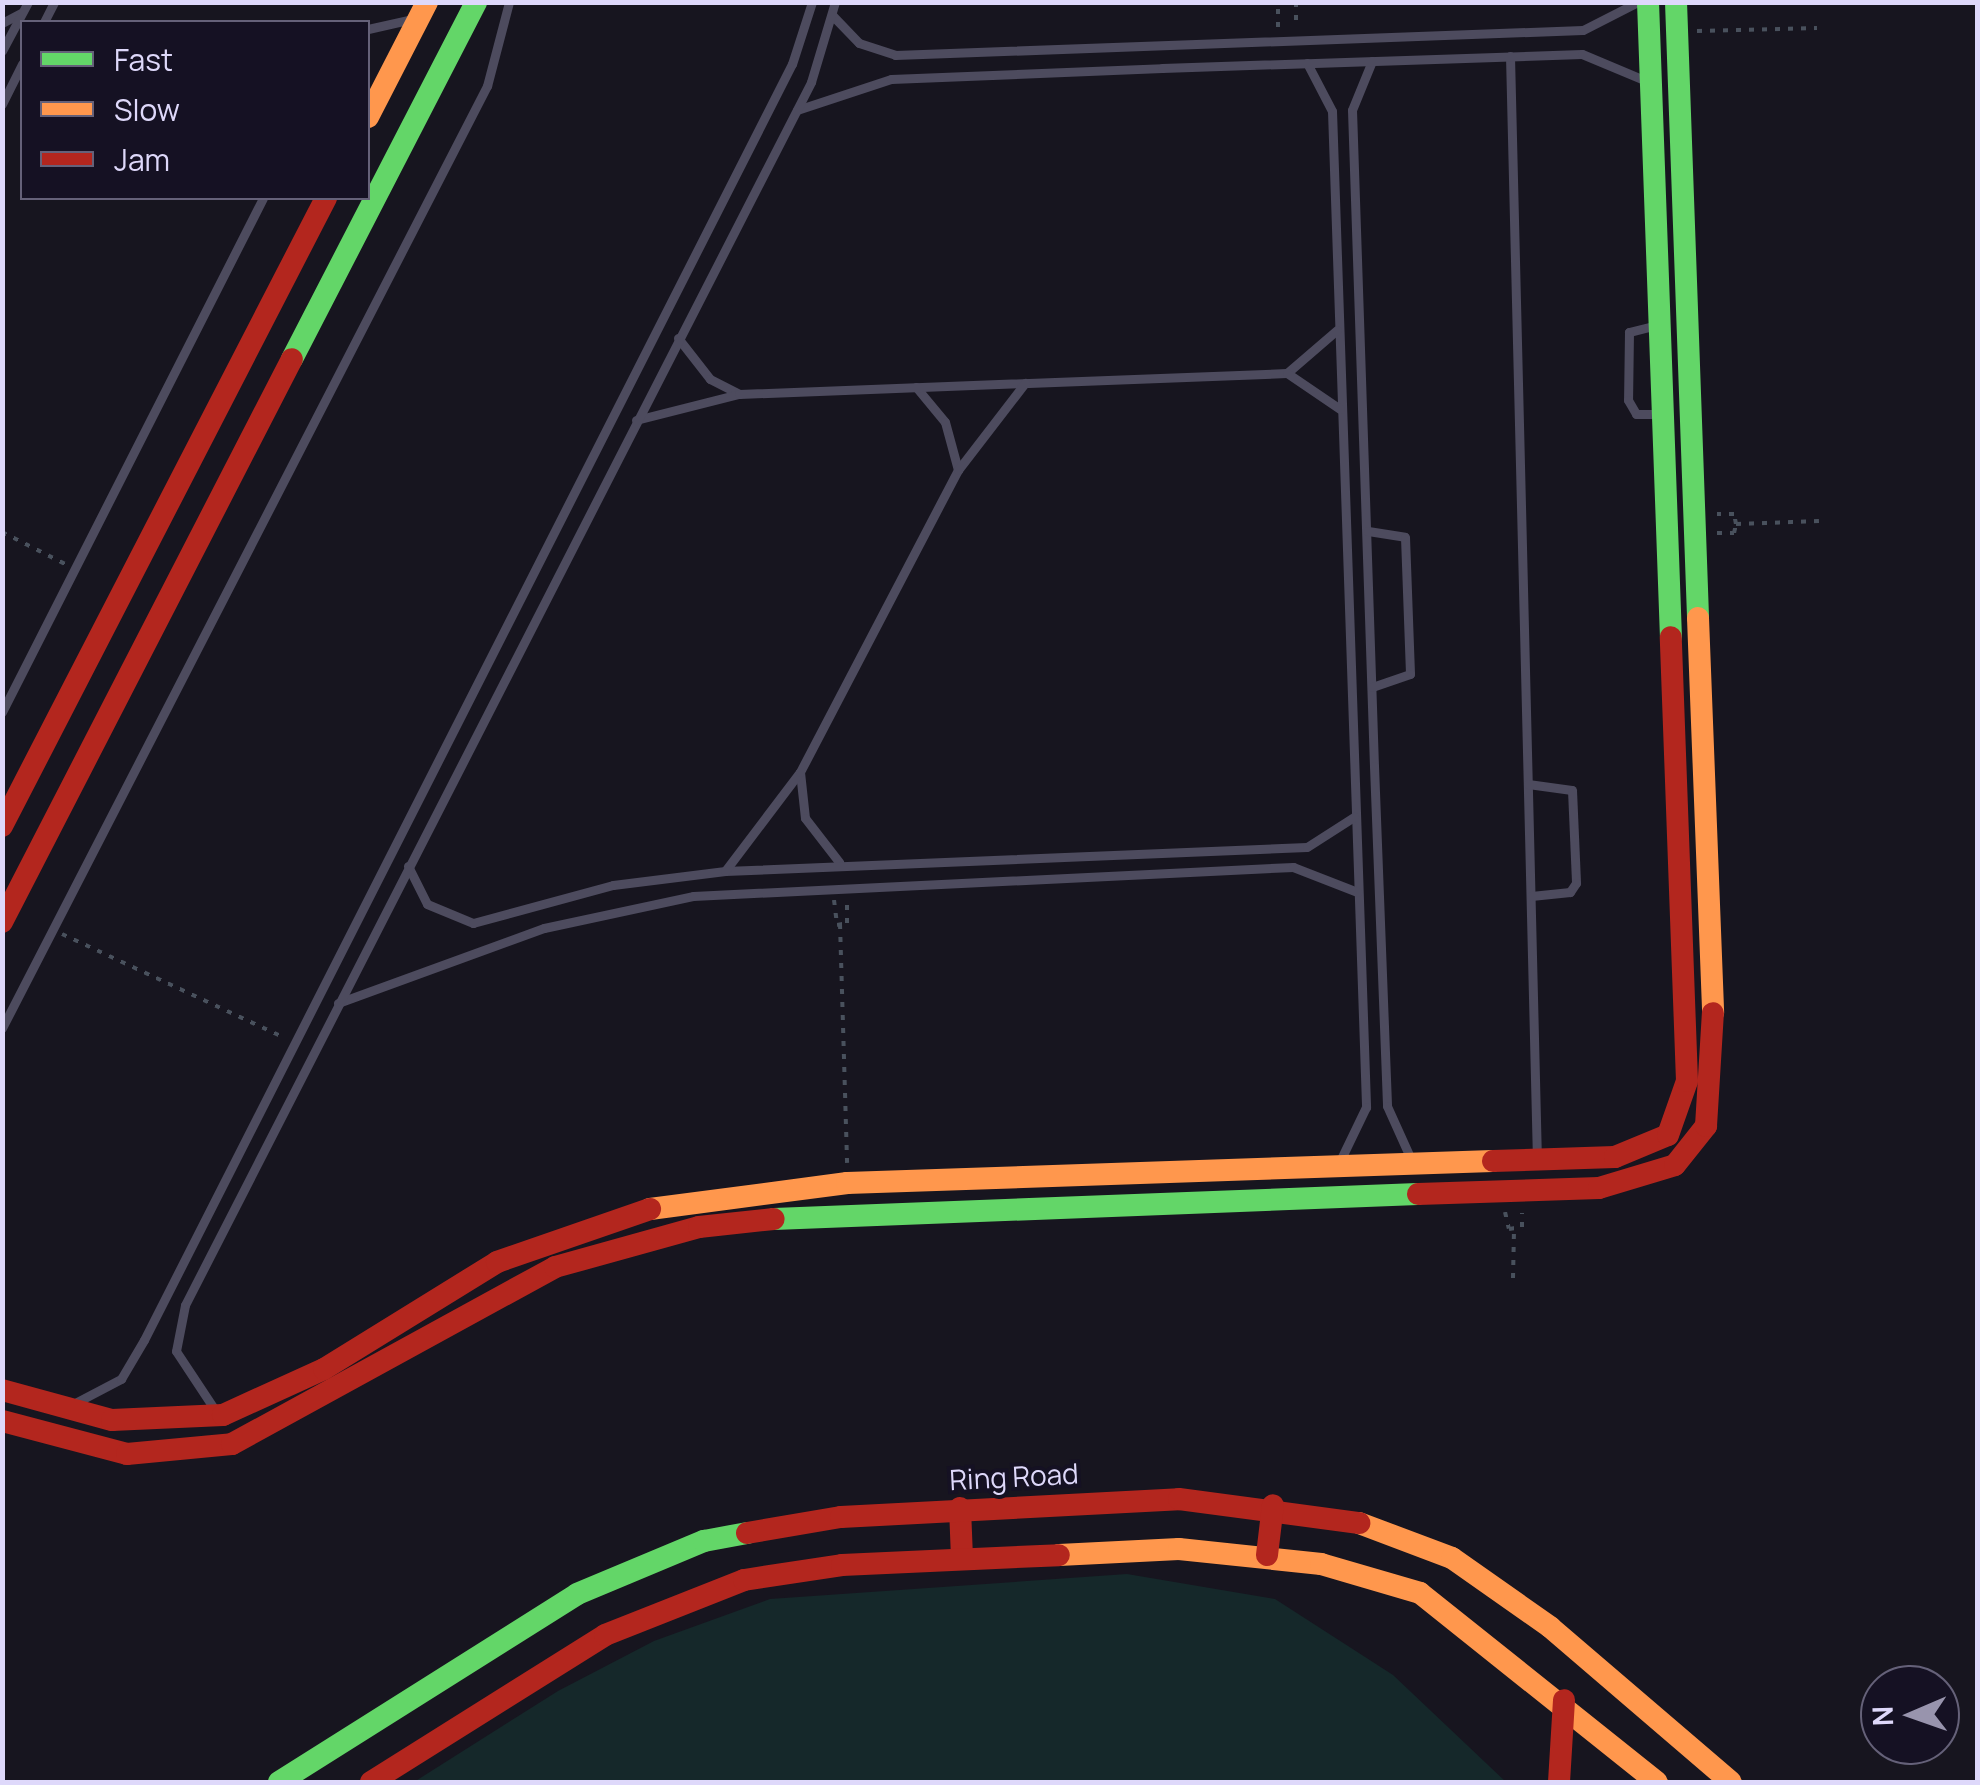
<!DOCTYPE html>
<html>
<head>
<meta charset="utf-8">
<style>
	body { margin:0 }
	#map { position:relative; width:1980px; height:1785px; overflow:hidden; background:#17151f; font-family:Manrope,sans-serif }
	div>[style] { position:absolute }
	[style*='--x'] { left:calc(var(--x)*1px); top:calc(var(--y)*1px); width:calc(var(--w)*1px); rotate:calc(var(--a)*1deg) }
	.green>* { inset:0; background:#15282a }
	.path>* { height:4px; margin-top:-2px; transform-origin:0; background:repeating-linear-gradient(90deg,#49515d 0 5px,transparent 0 13px) }
	.lane>* { height:9px; margin:-4.5px; padding:0 4.5px; transform-origin:4.5px; border-radius:4.5px; background:#4d4b5e }
	.fast>* { height:22px; margin:-11px; padding:0 11px; transform-origin:11px; border-radius:11px; background:#63d668 }
	.slow>* { height:22px; margin:-11px; padding:0 11px; transform-origin:11px; border-radius:11px; background:#ff974d }
	.jam>* { height:22px; margin:-11px; padding:0 11px; transform-origin:11px; border-radius:11px; background:#b3261e }
	span { translate:-50% -50%; white-space:nowrap; text-align:center; line-height:1.15; -webkit-text-stroke:8px #151123; paint-order:stroke }
	.street-label { font-size:28px; color:#ded8fa }
	.frame { position:absolute; inset:0; border:5px solid #ded8fa; pointer-events:none }
	.legend { position:absolute; left:20px; top:20px; width:350px; height:180px; box-sizing:border-box; background:#151123; border:2px solid #656179; margin:0; padding:12px 18px; list-style:none; font-size:30px; color:#ded8fa }
	.legend li { display:flex; align-items:center; gap:20px; height:50px }
	.legend b { width:50px; border:2px solid #656179 }
	.north { position:absolute; left:1860px; top:1665px; width:100px; height:100px; box-sizing:border-box; background:#151123; border:2px solid #656179; border-radius:50%; rotate:268deg; font-size:28px; font-weight:700; line-height:40px; text-align:center; color:#ded8fa }
	.north::after { content:''; display:block; margin:auto; width:35px; height:45px; background:#9894ad; clip-path:polygon(50% 0,100% 100%,50% 72%,0 100%) }
</style>
</head>
<body>
<div id="map">
	<div class="green">
		<i style="clip-path:polygon(1127px 1574px,1275px 1599px,1393px 1675px,1506px 1782px,414px 1782px,558px 1691px,654px 1641px,770px 1599px)"></i>
	</div>
	<div class="path">
		<i style="--x:1296;--y:2;--w:26;--a:90"></i>
		<i style="--x:1278;--y:27;--w:25;--a:-90"></i>
		<i style="--x:1697;--y:31;--w:120;--a:-1.4"></i>
		<i style="--x:1736;--y:524;--w:83;--a:-2.1"></i>
		<i style="--x:2;--y:532;--w:71;--a:26.9"></i>
		<i style="--x:1717;--y:533;--w:17;--a:0"></i>
		<i style="--x:1734;--y:533;--w:9;--a:-77"></i>
		<i style="--x:1736;--y:524;--w:10;--a:-101"></i>
		<i style="--x:1734;--y:514;--w:17;--a:180"></i>
		<i style="--x:834;--y:900;--w:25;--a:83"></i>
		<i style="--x:837;--y:925;--w:10;--a:-11"></i>
		<i style="--x:847;--y:923;--w:20;--a:-90"></i>
		<i style="--x:840;--y:924;--w:239;--a:88.3"></i>
		<i style="--x:62;--y:934;--w:246;--a:25"></i>
		<i style="--x:1505;--y:1212;--w:17;--a:77"></i>
		<i style="--x:1509;--y:1229;--w:13;--a:-9"></i>
		<i style="--x:1522;--y:1227;--w:14;--a:-90"></i>
		<i style="--x:1513;--y:1278;--w:49;--a:-88.8"></i>
	</div>
	<div class="lane">
		<i style="--x:832;--y:15;--w:39;--a:46"></i>
		<i style="--x:859;--y:43;--w:38;--a:18"></i>
		<i style="--x:895;--y:55;--w:688;--a:-2.08"></i>
		<i style="--x:1583;--y:30;--w:62;--a:-27"></i>
		<i style="--x:44;--y:22;--w:22;--a:-63"></i>
		<i style="--x:2;--y:23;--w:21;--a:-28"></i>
		<i style="--x:368;--y:29;--w:45;--a:-12.8"></i>
		<i style="--x:2;--y:51;--w:55;--a:-62"></i>
		<i style="--x:1510;--y:56;--w:1101;--a:88.6"></i>
		<i style="--x:1372;--y:61;--w:53;--a:112.2"></i>
		<i style="--x:1352;--y:110;--w:656;--a:88.08"></i>
		<i style="--x:1374;--y:766;--w:340;--a:87.8"></i>
		<i style="--x:1387;--y:1106;--w:56;--a:65.7"></i>
		<i style="--x:1307;--y:63;--w:54;--a:62.5"></i>
		<i style="--x:1332;--y:111;--w:997;--a:88.04"></i>
		<i style="--x:1366;--y:1107;--w:60;--a:115.7"></i>
		<i style="--x:2;--y:104;--w:45;--a:-63.4"></i>
		<i style="--x:797;--y:110;--w:99;--a:-18.3"></i>
		<i style="--x:891;--y:79;--w:271;--a:-2.3"></i>
		<i style="--x:1162;--y:68;--w:420;--a:-1.9"></i>
		<i style="--x:1582;--y:54;--w:67;--a:22.8"></i>
		<i style="--x:1657;--y:325;--w:29;--a:166"></i>
		<i style="--x:1629;--y:332;--w:68;--a:90.8"></i>
		<i style="--x:1628;--y:400;--w:16;--a:60"></i>
		<i style="--x:1636;--y:414;--w:24;--a:0"></i>
		<i style="--x:678;--y:338;--w:52;--a:52"></i>
		<i style="--x:710;--y:379;--w:33;--a:27"></i>
		<i style="--x:1287;--y:373;--w:66;--a:-40.7"></i>
		<i style="--x:916;--y:387;--w:45;--a:50.4"></i>
		<i style="--x:945;--y:422;--w:50;--a:74.8"></i>
		<i style="--x:636;--y:420;--w:106;--a:-14.2"></i>
		<i style="--x:739;--y:394;--w:548;--a:-2.19"></i>
		<i style="--x:1287;--y:373;--w:64;--a:34.2"></i>
		<i style="--x:1368;--y:531;--w:37;--a:9"></i>
		<i style="--x:1405;--y:537;--w:137;--a:87.9"></i>
		<i style="--x:1410;--y:674;--w:40;--a:161.1"></i>
		<i style="--x:2;--y:712;--w:576;--a:-63.08"></i>
		<i style="--x:800;--y:772;--w:46;--a:83.8"></i>
		<i style="--x:805;--y:818;--w:56;--a:52.3"></i>
		<i style="--x:1528;--y:784;--w:44;--a:7.8"></i>
		<i style="--x:1572;--y:790;--w:93;--a:87.5"></i>
		<i style="--x:1576;--y:883;--w:11;--a:124"></i>
		<i style="--x:1570;--y:892;--w:39;--a:174"></i>
		<i style="--x:408;--y:866;--w:42;--a:63.4"></i>
		<i style="--x:427;--y:904;--w:50;--a:22.4"></i>
		<i style="--x:473;--y:923;--w:145;--a:-15.2"></i>
		<i style="--x:613;--y:885;--w:113;--a:-7.1"></i>
		<i style="--x:725;--y:871;--w:582;--a:-2.36"></i>
		<i style="--x:1307;--y:847;--w:56;--a:-32.6"></i>
		<i style="--x:725;--y:871;--w:124;--a:-52.9"></i>
		<i style="--x:800;--y:772;--w:341;--a:-62.4"></i>
		<i style="--x:958;--y:470;--w:110;--a:-52.4"></i>
		<i style="--x:338;--y:1003;--w:219;--a:-20"></i>
		<i style="--x:544;--y:928;--w:152;--a:-12.1"></i>
		<i style="--x:693;--y:896;--w:601;--a:-2.77"></i>
		<i style="--x:1293;--y:867;--w:69;--a:21.3"></i>
		<i style="--x:2;--y:1028;--w:1060;--a:-62.76"></i>
		<i style="--x:487;--y:86;--w:87;--a:-75.3"></i>
		<i style="--x:77;--y:1402;--w:50;--a:-27.6"></i>
		<i style="--x:121;--y:1379;--w:45;--a:-59.5"></i>
		<i style="--x:144;--y:1340;--w:1431;--a:-63.08"></i>
		<i style="--x:792;--y:64;--w:65;--a:-72.1"></i>
		<i style="--x:213;--y:1407;--w:67;--a:-123.5"></i>
		<i style="--x:176;--y:1351;--w:47;--a:-78.9"></i>
		<i style="--x:185;--y:1305;--w:1374;--a:-62.89"></i>
		<i style="--x:811;--y:82;--w:84;--a:-73.3"></i>
	</div>
	<div class="fast">
		<i style="--x:1648;--y:2;--w:635;--a:87.93"></i>
		<i style="--x:1676;--y:2;--w:616;--a:87.95"></i>
		<i style="--x:292;--y:359;--w:402;--a:-62.7"></i>
		<i style="--x:774;--y:1219;--w:644;--a:-2.22"></i>
		<i style="--x:279;--y:1782;--w:352;--a:-32.2"></i>
		<i style="--x:577;--y:1594;--w:138;--a:-22.7"></i>
		<i style="--x:704;--y:1541;--w:44;--a:-10.5"></i>
	</div>
	<div class="slow">
		<i style="--x:368;--y:117;--w:129;--a:-62.8"></i>
		<i style="--x:1698;--y:618;--w:395;--a:87.8"></i>
		<i style="--x:650;--y:1209;--w:199;--a:-7.5"></i>
		<i style="--x:847;--y:1183;--w:646;--a:-1.95"></i>
		<i style="--x:1359;--y:1523;--w:99;--a:20.6"></i>
		<i style="--x:1452;--y:1558;--w:120;--a:35.1"></i>
		<i style="--x:1550;--y:1627;--w:238;--a:40.6"></i>
		<i style="--x:1059;--y:1555;--w:120;--a:-2.9"></i>
		<i style="--x:1179;--y:1549;--w:143;--a:6"></i>
		<i style="--x:1321;--y:1564;--w:103;--a:16.3"></i>
		<i style="--x:1420;--y:1593;--w:303;--a:38.6"></i>
	</div>
	<div class="jam">
		<i style="--x:2;--y:826;--w:707;--a:-62.71"></i>
		<i style="--x:2;--y:922;--w:633;--a:-62.75"></i>
		<i style="--x:1493;--y:1161;--w:122;--a:-1.9"></i>
		<i style="--x:1615;--y:1157;--w:57;--a:-22.5"></i>
		<i style="--x:1668;--y:1135;--w:57;--a:-70.6"></i>
		<i style="--x:1687;--y:1081;--w:444;--a:-92.1"></i>
		<i style="--x:1418;--y:1194;--w:181;--a:-1.9"></i>
		<i style="--x:1599;--y:1188;--w:79;--a:-16.8"></i>
		<i style="--x:1675;--y:1165;--w:50;--a:-51.5"></i>
		<i style="--x:1706;--y:1126;--w:113;--a:-86.5"></i>
		<i style="--x:2;--y:1390;--w:114;--a:15.3"></i>
		<i style="--x:112;--y:1420;--w:111;--a:-2.6"></i>
		<i style="--x:223;--y:1415;--w:111;--a:-24.5"></i>
		<i style="--x:324;--y:1369;--w:203;--a:-31.7"></i>
		<i style="--x:497;--y:1262;--w:162;--a:-19.1"></i>
		<i style="--x:2;--y:1421;--w:129;--a:14.8"></i>
		<i style="--x:127;--y:1454;--w:105;--a:-5.4"></i>
		<i style="--x:232;--y:1444;--w:368;--a:-28.7"></i>
		<i style="--x:555;--y:1267;--w:149;--a:-15.5"></i>
		<i style="--x:699;--y:1227;--w:75;--a:-6.1"></i>
		<i style="--x:960;--y:1508;--w:50;--a:87.7"></i>
		<i style="--x:747;--y:1533;--w:95;--a:-9.7"></i>
		<i style="--x:841;--y:1517;--w:338;--a:-3"></i>
		<i style="--x:1179;--y:1499;--w:182;--a:7.6"></i>
		<i style="--x:1267;--y:1555;--w:50;--a:-83.2"></i>
		<i style="--x:371;--y:1782;--w:276;--a:-32.1"></i>
		<i style="--x:605;--y:1635;--w:149;--a:-21.6"></i>
		<i style="--x:744;--y:1580;--w:99;--a:-8.7"></i>
		<i style="--x:842;--y:1565;--w:217;--a:-2.6"></i>
		<i style="--x:1559;--y:1782;--w:82;--a:-86.5"></i>
	</div>
	<div class="street-label">
		<span style="left:1014px;top:1476px;rotate:-3deg">Ring Road</span>
	</div>
	<div class="frame"></div>
	<ul class="legend">
	<li><b style="height:12px;background:#63d668"></b>Fast</li>
	<li><b style="height:12px;background:#ff974d"></b>Slow</li>
	<li><b style="height:12px;background:#b3261e"></b>Jam</li>
	</ul>
	<div class="north">N</div>
</div>
</body>
</html>
